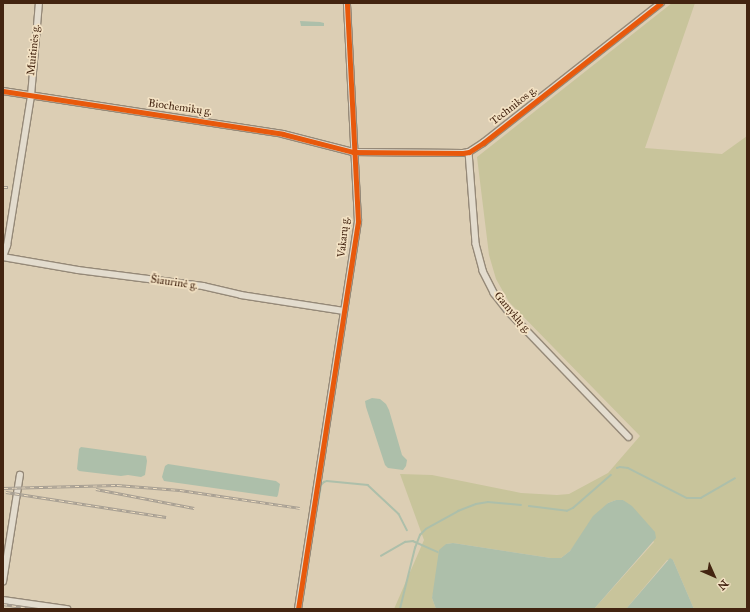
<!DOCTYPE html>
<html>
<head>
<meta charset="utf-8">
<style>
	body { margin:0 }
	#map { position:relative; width:750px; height:612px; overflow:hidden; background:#dcceb4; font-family:"IM FELL Great Primer",serif }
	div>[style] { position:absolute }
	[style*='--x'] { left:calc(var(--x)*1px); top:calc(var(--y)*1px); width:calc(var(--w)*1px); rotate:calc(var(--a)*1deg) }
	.green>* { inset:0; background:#c8c49b }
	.water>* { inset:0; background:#adbfaa }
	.stream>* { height:1.5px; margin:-0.75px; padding:0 0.75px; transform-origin:0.75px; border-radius:0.75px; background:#adbfaa }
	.roads { filter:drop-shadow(1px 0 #958978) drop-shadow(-1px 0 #958978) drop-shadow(0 1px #958978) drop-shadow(0 -1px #958978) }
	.street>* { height:5.5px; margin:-2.75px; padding:0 2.75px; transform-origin:2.75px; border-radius:2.75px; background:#e3dcce }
	.rail>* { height:3px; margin-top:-1.5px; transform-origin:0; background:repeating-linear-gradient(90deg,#f3e2c4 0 4.5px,#a69e92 0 9px); box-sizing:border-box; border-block:1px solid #a69e92 }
	.cycleway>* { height:5px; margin:-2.5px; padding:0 2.5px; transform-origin:2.5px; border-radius:2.5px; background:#e8590c }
	span { translate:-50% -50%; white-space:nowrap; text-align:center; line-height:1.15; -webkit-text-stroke:3.5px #f3e2c4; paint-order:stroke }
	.street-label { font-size:11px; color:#432410 }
	.frame { position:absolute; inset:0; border:4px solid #432410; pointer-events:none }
	.north { position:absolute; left:694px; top:556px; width:40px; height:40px; -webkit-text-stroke:3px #f3e2c4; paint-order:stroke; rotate:135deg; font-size:11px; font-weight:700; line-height:16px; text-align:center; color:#432410 }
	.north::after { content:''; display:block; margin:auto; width:14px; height:18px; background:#432410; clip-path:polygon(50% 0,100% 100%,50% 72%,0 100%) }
</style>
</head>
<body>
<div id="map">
	<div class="green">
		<i style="clip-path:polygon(672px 3px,695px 3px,645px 148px,722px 154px,747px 136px,747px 609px,694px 609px,673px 560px,667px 560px,626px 609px,594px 609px,654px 542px,623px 500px,616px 500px,608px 503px,570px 551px,561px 558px,551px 558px,453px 543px,446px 544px,432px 598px,436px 609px,394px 609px,424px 540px,400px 474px,432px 475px,521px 493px,557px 495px,569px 494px,608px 473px,640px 436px,509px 302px,496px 279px,489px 255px,477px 157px)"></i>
	</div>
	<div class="water">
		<i style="clip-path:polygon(300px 21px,320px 22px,324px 23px,324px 26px,301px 26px)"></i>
		<i style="clip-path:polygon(372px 398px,380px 399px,386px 404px,389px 410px,402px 455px,407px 460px,406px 466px,403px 470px,388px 468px,385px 465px,366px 407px,365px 401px)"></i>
		<i style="clip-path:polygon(81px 447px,146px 456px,147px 461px,145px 475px,141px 477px,128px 475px,121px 476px,79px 471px,77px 469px,79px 449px)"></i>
		<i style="clip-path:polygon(168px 464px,276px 481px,280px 484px,278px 495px,277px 497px,164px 481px,162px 477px,165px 466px)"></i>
		<i style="clip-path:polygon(616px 500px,623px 500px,632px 506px,655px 532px,656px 538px,594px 609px,436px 609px,432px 598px,439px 550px,446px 544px,453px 543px,551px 558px,561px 558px,570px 551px,593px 516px,608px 503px)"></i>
		<i style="clip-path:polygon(670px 558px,673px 560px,694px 609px,626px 609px)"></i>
	</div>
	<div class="stream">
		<i style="--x:617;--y:468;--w:3;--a:-18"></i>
		<i style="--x:620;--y:467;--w:8;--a:7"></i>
		<i style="--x:628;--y:468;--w:66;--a:27"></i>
		<i style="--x:687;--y:498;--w:14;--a:0"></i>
		<i style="--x:701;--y:498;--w:39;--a:-30"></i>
		<i style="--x:529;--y:506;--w:38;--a:7"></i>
		<i style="--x:567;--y:511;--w:7;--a:-27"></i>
		<i style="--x:573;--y:508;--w:50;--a:-41"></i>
		<i style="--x:316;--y:514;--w:29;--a:-80"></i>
		<i style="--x:321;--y:485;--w:4;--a:-45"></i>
		<i style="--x:324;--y:482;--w:3;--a:-18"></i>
		<i style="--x:327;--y:481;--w:41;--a:5.6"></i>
		<i style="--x:368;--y:485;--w:42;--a:43.1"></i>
		<i style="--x:399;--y:514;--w:18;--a:63"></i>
		<i style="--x:381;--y:556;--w:28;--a:-30"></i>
		<i style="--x:405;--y:542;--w:8;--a:-7"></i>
		<i style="--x:413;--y:541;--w:27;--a:24"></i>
		<i style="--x:400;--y:609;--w:63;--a:-76.2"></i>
		<i style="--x:415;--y:548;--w:14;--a:-69"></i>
		<i style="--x:420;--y:535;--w:8;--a:-45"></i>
		<i style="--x:426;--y:529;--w:37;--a:-29"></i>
		<i style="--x:458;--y:511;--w:19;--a:-21"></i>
		<i style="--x:476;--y:504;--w:12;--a:-9"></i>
		<i style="--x:488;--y:502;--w:33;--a:5"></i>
	</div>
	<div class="roads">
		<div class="street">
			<i style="--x:3;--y:91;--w:283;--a:8.7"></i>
			<i style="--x:283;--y:134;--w:72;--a:14.4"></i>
			<i style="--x:353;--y:152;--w:110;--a:0.5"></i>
			<i style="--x:463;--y:153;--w:6;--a:-9"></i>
			<i style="--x:469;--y:152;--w:17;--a:-33"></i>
			<i style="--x:483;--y:143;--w:226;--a:-38.2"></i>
			<i style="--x:469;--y:152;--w:92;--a:85.6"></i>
			<i style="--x:476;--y:244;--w:28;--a:75"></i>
			<i style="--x:483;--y:271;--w:25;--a:63"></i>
			<i style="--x:494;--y:293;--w:24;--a:52"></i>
			<i style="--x:509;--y:312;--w:173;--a:46.2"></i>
			<i style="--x:3;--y:257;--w:76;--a:9.8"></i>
			<i style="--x:78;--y:270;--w:126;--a:7.3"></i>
			<i style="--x:203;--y:286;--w:39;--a:13"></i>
			<i style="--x:241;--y:295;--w:104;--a:8.8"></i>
			<i style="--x:3;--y:257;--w:12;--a:-70"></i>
			<i style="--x:7;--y:246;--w:152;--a:-80.9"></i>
			<i style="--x:31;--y:96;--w:93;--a:-85.1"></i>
			<i style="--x:3;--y:582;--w:108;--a:-81"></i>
			<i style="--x:3;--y:600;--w:65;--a:8"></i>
			<i style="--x:298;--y:609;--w:392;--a:-81.2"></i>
			<i style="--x:358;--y:222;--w:219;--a:-92.9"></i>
		</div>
	</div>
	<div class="rail">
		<i style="--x:3;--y:187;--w:5;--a:0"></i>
		<i style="--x:3;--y:488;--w:114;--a:-1.5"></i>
		<i style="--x:117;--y:485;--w:63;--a:4.5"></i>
		<i style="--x:180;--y:490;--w:121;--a:8.5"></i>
		<i style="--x:96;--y:489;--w:100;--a:11"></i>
		<i style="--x:6;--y:492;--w:162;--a:8.9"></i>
		<i style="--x:3;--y:604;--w:33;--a:9"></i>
	</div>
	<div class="cycleway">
		<i style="--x:3;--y:91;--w:283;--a:8.7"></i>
		<i style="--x:283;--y:134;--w:72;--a:14.4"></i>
		<i style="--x:353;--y:152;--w:110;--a:0.5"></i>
		<i style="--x:463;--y:153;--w:6;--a:-9"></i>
		<i style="--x:469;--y:152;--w:17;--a:-33"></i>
		<i style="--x:483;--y:143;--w:226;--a:-38.2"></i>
		<i style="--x:298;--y:609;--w:392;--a:-81.2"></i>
		<i style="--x:358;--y:222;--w:219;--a:-92.9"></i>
	</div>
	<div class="street-label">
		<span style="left:34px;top:50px;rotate:-84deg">Muitinės g.</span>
		<span style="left:514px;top:106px;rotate:-38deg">Technikos g.</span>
		<span style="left:180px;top:108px;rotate:8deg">Biochemikų g.</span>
		<span style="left:344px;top:237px;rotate:-84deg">Vakarų g.</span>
		<span style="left:174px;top:283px;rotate:8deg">Šiaurinė g.</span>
		<span style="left:512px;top:313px;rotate:50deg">Gamyklų g.</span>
	</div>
	<div class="frame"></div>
	<div class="north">N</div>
</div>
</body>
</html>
